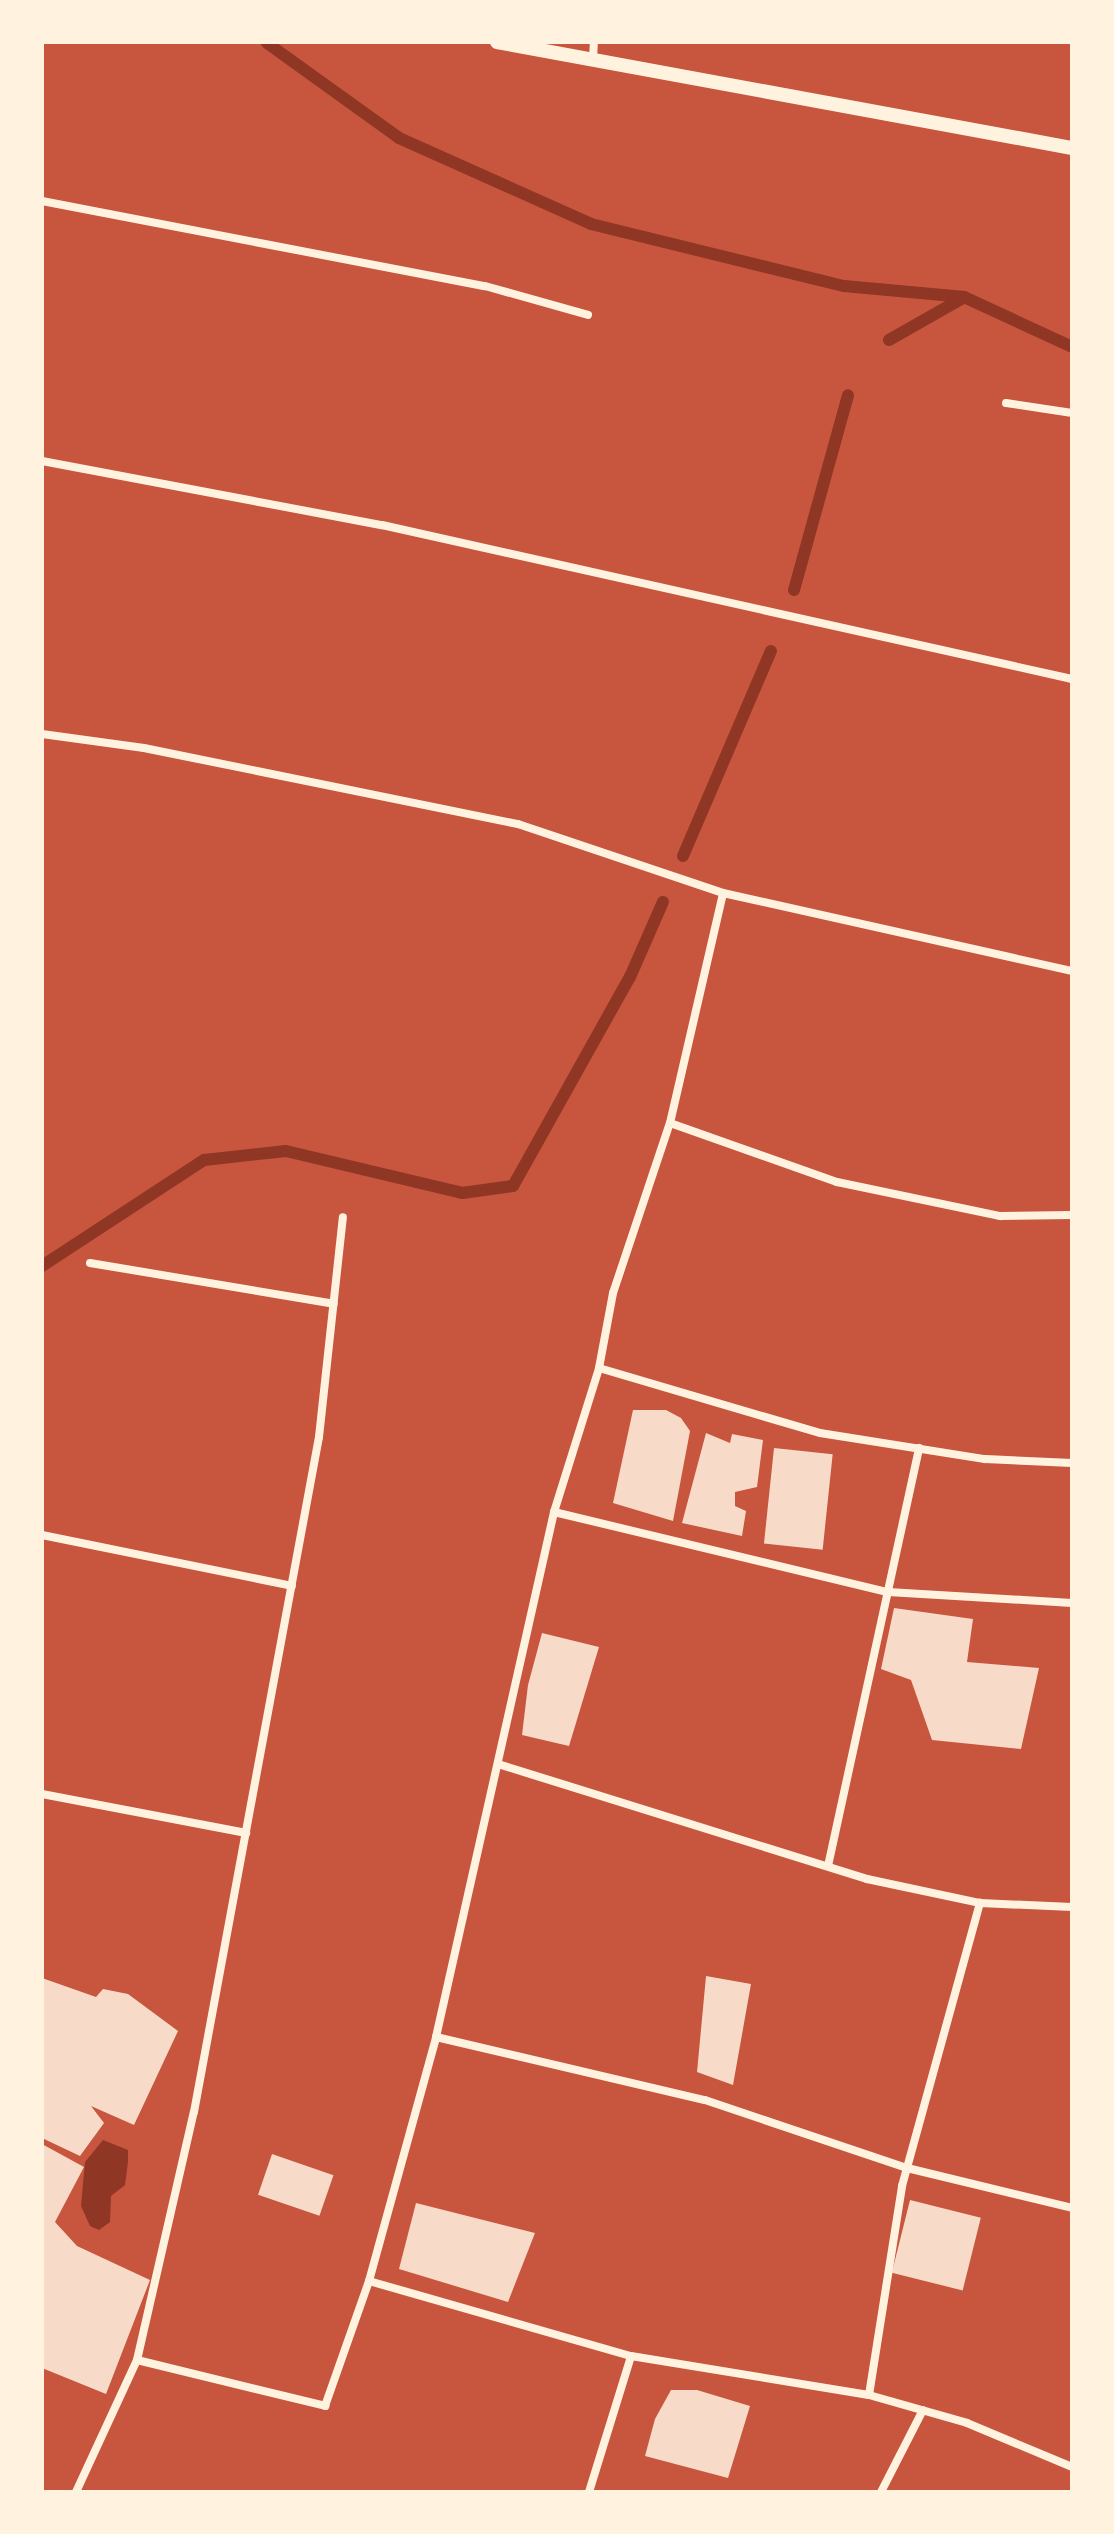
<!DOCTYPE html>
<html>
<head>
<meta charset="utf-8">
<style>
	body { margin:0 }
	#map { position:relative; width:1114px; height:2534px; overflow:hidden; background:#c8553d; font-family:"DM Sans",sans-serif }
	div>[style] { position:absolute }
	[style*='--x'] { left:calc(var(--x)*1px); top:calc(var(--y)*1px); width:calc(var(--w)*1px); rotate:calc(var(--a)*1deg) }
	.water>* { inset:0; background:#8f3625 }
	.stream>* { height:12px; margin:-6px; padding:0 6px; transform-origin:6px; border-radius:6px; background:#8f3625 }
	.building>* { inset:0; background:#f7dbc8; transform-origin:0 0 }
	.minor>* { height:8px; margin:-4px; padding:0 4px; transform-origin:4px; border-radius:4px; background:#fff3e0 }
	.tertiary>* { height:14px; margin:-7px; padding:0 7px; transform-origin:7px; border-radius:7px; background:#fff3e0 }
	span { translate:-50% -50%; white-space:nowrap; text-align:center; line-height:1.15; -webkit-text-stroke:7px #fff3e0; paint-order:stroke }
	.frame { position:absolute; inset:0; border:44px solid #fff3e0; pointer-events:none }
</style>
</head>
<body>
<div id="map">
	<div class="water">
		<i style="clip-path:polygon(103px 2140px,128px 2150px,128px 2162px,125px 2185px,111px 2196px,110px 2222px,99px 2230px,90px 2226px,81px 2206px,85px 2162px)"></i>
	</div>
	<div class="stream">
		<i style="--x:267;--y:43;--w:163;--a:35.7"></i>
		<i style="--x:399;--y:138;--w:210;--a:24.1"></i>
		<i style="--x:591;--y:224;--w:260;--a:13.8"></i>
		<i style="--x:844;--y:286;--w:121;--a:5.2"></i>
		<i style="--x:964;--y:297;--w:119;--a:24.8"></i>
		<i style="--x:889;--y:340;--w:85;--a:-29.6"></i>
		<i style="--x:794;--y:590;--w:202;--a:-74.5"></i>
		<i style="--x:683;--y:856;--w:223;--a:-66.8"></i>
		<i style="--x:42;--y:1266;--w:194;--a:-33.2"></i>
		<i style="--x:204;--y:1160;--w:82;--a:-6.3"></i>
		<i style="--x:286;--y:1151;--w:181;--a:13.4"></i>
		<i style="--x:462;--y:1193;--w:51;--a:-7.8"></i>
		<i style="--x:513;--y:1186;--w:240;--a:-60.8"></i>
		<i style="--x:630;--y:977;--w:82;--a:-66.3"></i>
	</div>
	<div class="building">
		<i style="clip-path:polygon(633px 1410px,666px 1410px,681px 1418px,690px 1431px,673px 1521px,613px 1503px)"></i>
		<i style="clip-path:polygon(706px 1433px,730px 1443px,732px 1434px,763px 1440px,757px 1487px,735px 1492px,735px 1506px,746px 1511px,742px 1536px,682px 1523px)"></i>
		<i style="left:774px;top:1448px;width:59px;height:96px;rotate:6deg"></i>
		<i style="clip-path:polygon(894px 1608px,973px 1619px,967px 1662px,1039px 1668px,1021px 1749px,932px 1740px,911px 1680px,881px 1669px)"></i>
		<i style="clip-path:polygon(542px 1633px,599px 1647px,569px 1746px,522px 1735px,528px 1685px)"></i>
		<i style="clip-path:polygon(706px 1976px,751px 1984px,733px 2085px,697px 2072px)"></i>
		<i style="clip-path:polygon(42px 1978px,96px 1997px,103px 1989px,128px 1994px,178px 2031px,134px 2125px,91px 2106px,104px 2123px,80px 2156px,42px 2138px)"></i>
		<i style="clip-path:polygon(42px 2144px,84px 2167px,55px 2222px,77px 2246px,150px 2280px,106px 2394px,42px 2368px)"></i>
		<i style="left:272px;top:2154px;width:65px;height:43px;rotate:19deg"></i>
		<i style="left:910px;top:2200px;width:73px;height:75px;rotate:14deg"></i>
		<i style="clip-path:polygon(416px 2203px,535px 2233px,508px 2302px,399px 2269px)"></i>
		<i style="clip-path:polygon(671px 2390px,697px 2390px,750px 2406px,728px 2478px,645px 2456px,655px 2419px)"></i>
	</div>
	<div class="minor">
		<i style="--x:593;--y:59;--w:17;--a:-87"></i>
		<i style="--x:42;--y:201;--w:451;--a:10.9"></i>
		<i style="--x:485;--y:286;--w:107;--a:15.7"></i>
		<i style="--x:1006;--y:403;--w:67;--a:8.6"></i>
		<i style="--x:42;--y:461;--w:346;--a:10.7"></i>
		<i style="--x:382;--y:525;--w:707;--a:12.58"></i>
		<i style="--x:42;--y:734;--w:103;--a:7.8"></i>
		<i style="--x:144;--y:748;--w:382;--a:11.5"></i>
		<i style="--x:518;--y:824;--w:216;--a:18.6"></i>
		<i style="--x:723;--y:893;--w:358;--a:12.6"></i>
		<i style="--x:670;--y:1123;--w:177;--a:19.5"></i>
		<i style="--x:837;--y:1182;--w:167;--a:11.8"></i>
		<i style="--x:1000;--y:1216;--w:72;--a:-0.8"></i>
		<i style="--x:90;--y:1263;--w:247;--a:9.5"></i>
		<i style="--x:599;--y:1368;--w:230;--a:16.4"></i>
		<i style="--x:820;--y:1433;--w:167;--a:9"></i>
		<i style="--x:985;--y:1459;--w:87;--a:2.6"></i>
		<i style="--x:554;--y:1512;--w:343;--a:13.5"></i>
		<i style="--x:888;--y:1592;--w:184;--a:3.4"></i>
		<i style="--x:42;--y:1535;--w:255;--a:11.5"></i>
		<i style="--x:498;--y:1764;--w:387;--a:17.3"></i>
		<i style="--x:867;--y:1879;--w:116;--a:12"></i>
		<i style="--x:980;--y:1903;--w:92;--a:2.5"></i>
		<i style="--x:42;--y:1794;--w:208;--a:10.8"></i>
		<i style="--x:828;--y:1866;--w:428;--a:-77.7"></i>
		<i style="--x:436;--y:2037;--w:276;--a:13.2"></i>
		<i style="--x:705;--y:2100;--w:213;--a:18.6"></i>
		<i style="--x:907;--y:2168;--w:170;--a:13.6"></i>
		<i style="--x:369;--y:2281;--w:273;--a:16"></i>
		<i style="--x:631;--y:2356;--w:241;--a:9.3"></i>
		<i style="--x:869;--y:2395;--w:102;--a:15.9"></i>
		<i style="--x:967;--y:2423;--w:114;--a:22.7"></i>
		<i style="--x:137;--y:2360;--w:194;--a:13.7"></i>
		<i style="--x:325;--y:2406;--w:133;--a:-70.6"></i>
		<i style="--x:369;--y:2281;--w:253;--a:-74.6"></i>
		<i style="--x:436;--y:2037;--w:538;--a:-77.33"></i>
		<i style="--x:554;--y:1512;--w:151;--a:-72.6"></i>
		<i style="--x:599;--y:1368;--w:76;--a:-79.4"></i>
		<i style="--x:613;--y:1293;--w:179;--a:-71.5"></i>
		<i style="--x:670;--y:1123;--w:236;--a:-77"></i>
		<i style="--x:869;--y:2395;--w:212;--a:-81"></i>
		<i style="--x:902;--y:2186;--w:294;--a:-74.6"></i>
		<i style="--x:76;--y:2492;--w:145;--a:-65.2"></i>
		<i style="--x:137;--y:2360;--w:254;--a:-77.1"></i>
		<i style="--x:194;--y:2112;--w:686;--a:-79.51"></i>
		<i style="--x:319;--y:1437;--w:221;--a:-83.8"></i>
		<i style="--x:589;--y:2492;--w:142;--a:-72.8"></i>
		<i style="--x:881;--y:2492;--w:92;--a:-62.9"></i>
	</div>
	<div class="tertiary">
		<i style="--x:497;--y:42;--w:585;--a:10.45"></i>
	</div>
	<div class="frame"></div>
</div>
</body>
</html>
